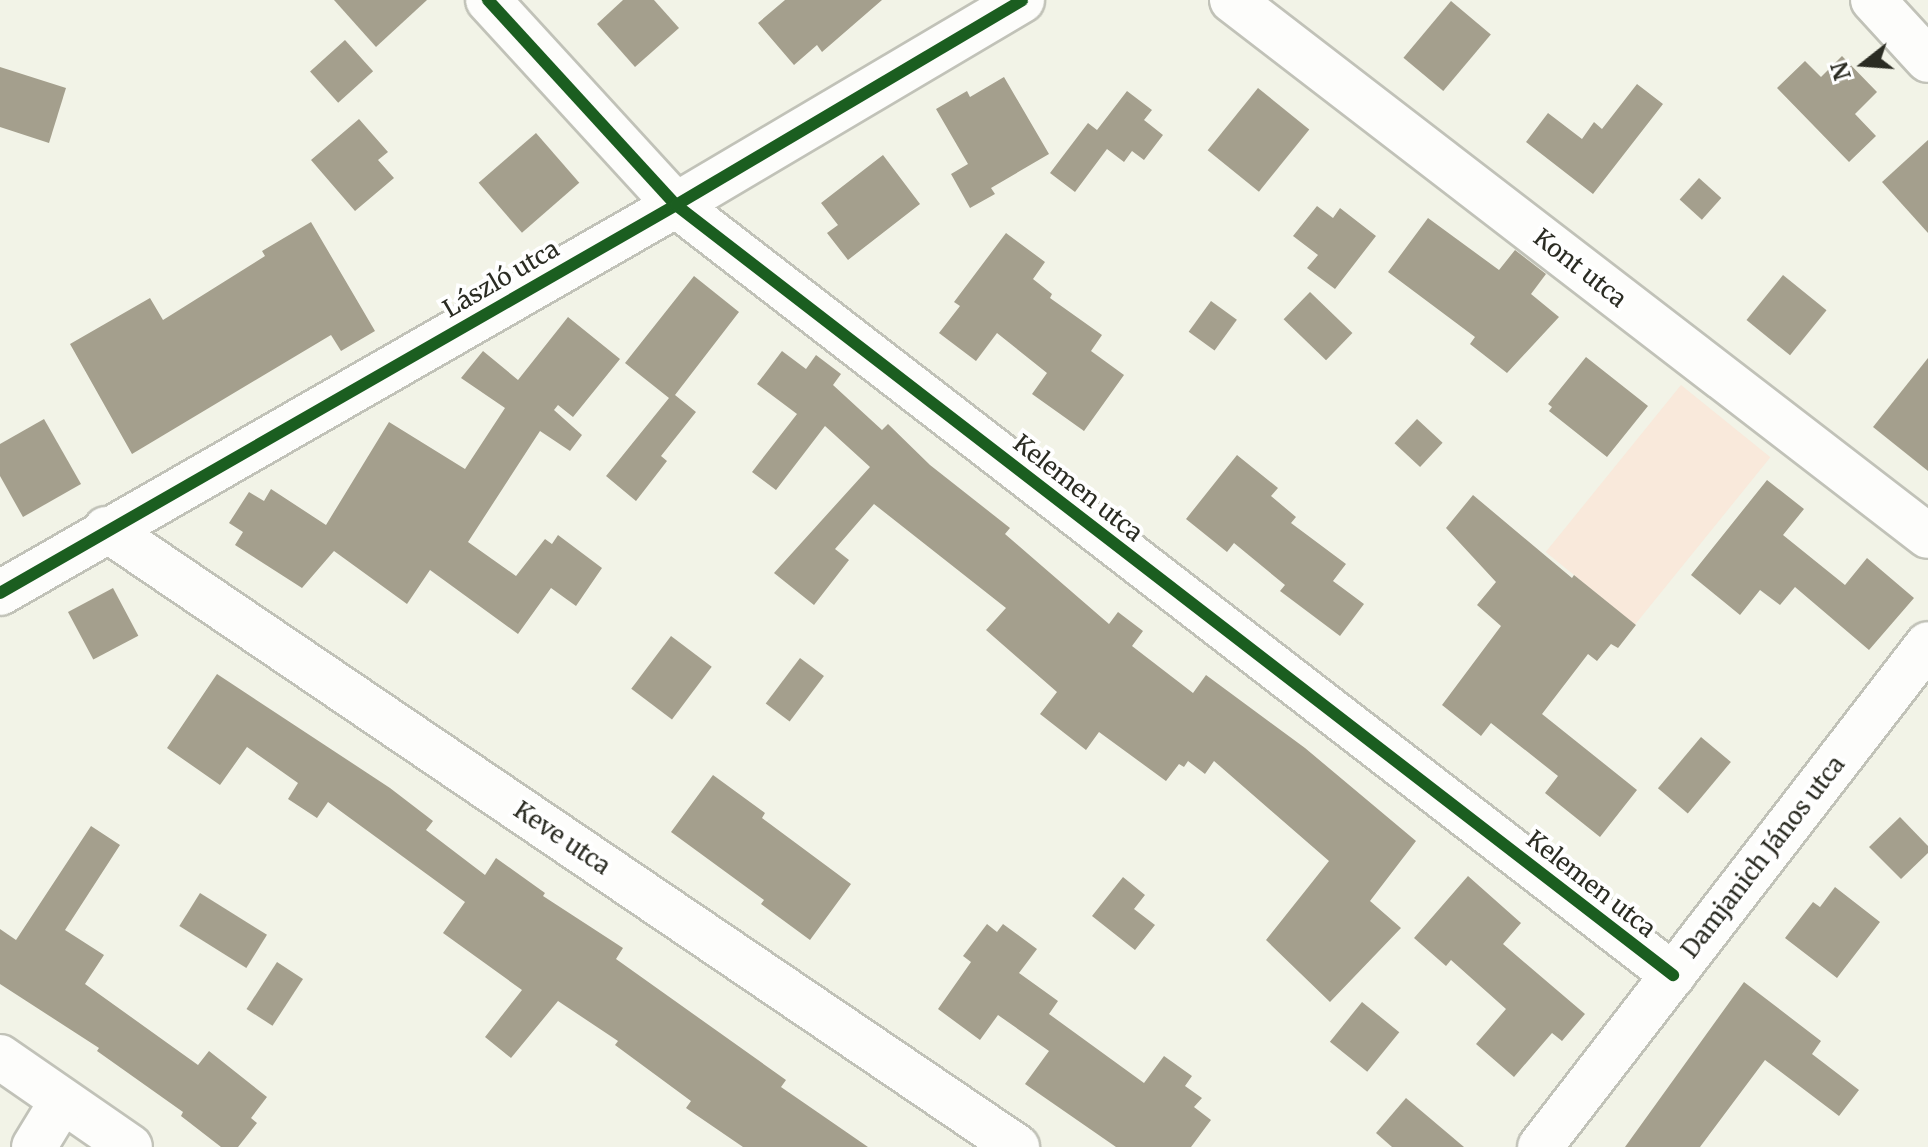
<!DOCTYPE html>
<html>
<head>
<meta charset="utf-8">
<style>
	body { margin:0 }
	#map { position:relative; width:1928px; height:1147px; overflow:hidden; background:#f2f3e7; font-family:Merriweather,serif }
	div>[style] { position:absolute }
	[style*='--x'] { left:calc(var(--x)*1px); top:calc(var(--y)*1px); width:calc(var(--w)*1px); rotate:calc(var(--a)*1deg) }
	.green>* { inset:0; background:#f9e9db; transform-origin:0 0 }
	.building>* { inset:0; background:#a49f8d; transform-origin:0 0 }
	.roads { filter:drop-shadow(2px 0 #c1c2b8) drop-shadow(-2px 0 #c1c2b8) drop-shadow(0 2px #c1c2b8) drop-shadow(0 -2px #c1c2b8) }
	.minor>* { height:44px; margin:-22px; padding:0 22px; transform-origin:22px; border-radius:22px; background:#fdfdfb }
	.cycleway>* { height:12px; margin:-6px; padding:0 6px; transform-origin:6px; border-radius:6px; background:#1b5e20 }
	span { translate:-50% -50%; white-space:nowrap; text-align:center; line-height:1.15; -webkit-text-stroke:8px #fff; paint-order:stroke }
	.street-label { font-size:24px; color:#2b2c23 }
	.north { position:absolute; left:1824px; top:24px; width:80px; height:80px; -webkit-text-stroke:6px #fff; paint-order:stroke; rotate:253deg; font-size:22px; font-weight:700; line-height:32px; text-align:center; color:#2b2c23 }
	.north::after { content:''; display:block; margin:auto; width:28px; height:36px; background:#2b2c23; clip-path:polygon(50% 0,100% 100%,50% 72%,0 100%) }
</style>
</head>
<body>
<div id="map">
	<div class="green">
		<i style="left:1681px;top:385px;width:115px;height:215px;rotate:39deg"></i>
	</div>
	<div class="building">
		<i style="clip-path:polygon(334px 0,427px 0,376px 47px)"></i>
		<i style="clip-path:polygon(623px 0,654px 0,679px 28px,635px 67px,597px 24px)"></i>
		<i style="clip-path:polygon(785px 0,882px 0,822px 52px,817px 45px,794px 65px,758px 23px)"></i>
		<i style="left:1451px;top:1px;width:52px;height:74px;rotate:40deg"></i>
		<i style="left:345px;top:40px;width:42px;height:47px;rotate:48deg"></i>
		<i style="clip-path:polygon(1842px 56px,1877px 92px,1855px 114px,1876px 136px,1849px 162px,1777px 88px,1805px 61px,1821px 77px)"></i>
		<i style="clip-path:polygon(0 67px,66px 88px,49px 143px,0 127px)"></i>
		<i style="clip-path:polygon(1004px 77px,1049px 154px,991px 188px,995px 194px,970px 208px,951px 174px,968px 164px,936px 109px,967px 91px,970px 97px)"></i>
		<i style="clip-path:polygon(1637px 84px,1663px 104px,1593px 194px,1526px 142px,1548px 113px,1582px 139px,1594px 122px,1602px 129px)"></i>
		<i style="left:1258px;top:88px;width:66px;height:80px;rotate:39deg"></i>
		<i style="clip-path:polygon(1127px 91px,1152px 110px,1144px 120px,1163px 135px,1144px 160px,1132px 151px,1124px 162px,1107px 149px,1075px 192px,1050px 173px,1088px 123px,1097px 130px)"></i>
		<i style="clip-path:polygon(359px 119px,388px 152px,378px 160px,394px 178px,355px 211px,311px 160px)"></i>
		<i style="left:536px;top:133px;width:66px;height:76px;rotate:49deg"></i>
		<i style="clip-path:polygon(1928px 140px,1928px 233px,1882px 182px)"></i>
		<i style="clip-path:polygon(883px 155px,920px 204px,848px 260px,827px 233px,838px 225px,821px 203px)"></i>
		<i style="left:1699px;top:178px;width:30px;height:29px;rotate:42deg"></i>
		<i style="clip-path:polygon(1317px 206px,1333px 218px,1340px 208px,1376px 236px,1335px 289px,1307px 268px,1318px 255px,1293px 236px)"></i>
		<i style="clip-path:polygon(1428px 218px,1499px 270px,1515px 250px,1546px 274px,1531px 294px,1559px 317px,1507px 373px,1470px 344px,1475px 337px,1388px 272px)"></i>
		<i style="clip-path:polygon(311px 222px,375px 331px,341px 351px,331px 335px,132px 454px,70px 344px,150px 298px,163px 320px,265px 256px,262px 251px)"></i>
		<i style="clip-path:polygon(1006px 233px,1045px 262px,1033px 279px,1052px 294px,1050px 298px,1102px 335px,1091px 351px,1124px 375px,1084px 431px,1032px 394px,1047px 373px,997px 333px,976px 361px,939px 333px,960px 306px,954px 302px)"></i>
		<i style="left:1783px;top:275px;width:56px;height:58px;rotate:39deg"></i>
		<i style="clip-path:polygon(694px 276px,739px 312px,675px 395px,696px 412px,661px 456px,667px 461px,636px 501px,606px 476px,669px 398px,625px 363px)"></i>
		<i style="left:1310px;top:292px;width:59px;height:38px;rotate:44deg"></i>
		<i style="left:1211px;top:301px;width:32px;height:38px;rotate:36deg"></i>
		<i style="clip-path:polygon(568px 317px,620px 359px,573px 417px,558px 405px,554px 410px,582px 435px,570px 451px,540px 431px,468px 542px,516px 576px,545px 539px,552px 544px,558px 535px,602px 568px,576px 606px,551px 588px,518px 634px,430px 570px,407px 604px,334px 551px,302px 588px,235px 545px,243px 532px,229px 523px,249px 492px,264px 501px,271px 489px,326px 525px,389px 422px,465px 469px,505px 408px,461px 378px,483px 351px,518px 380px)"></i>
		<i style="clip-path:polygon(782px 351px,806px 369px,816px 355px,841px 374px,833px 385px,882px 430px,888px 424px,930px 465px,1010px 528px,1005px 534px,1109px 624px,1118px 612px,1143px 631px,1132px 646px,1193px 693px,1206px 675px,1305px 748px,1416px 841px,1370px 901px,1401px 928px,1330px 1002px,1266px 940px,1329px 861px,1214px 761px,1205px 774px,1188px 761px,1184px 767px,1179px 764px,1166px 781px,1099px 732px,1086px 750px,1040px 714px,1057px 692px,986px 630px,1006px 608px,874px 504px,835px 549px,849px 560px,814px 605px,774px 573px,870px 467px,825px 426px,776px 490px,752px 472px,797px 414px,757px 384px)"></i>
		<i style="clip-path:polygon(1586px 357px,1648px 406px,1607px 457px,1549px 411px,1552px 407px,1548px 404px)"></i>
		<i style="clip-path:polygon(1928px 358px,1928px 471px,1873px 427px)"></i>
		<i style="clip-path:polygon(44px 419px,81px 484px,23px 517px,0 476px,0 444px)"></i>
		<i style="left:1417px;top:419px;width:35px;height:33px;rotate:43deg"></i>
		<i style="clip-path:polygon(1237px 455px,1278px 488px,1271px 496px,1296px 517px,1291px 523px,1346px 564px,1333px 581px,1364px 604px,1340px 636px,1280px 591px,1285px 585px,1234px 543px,1227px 552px,1186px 519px)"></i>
		<i style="clip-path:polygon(1767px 480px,1804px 509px,1783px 535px,1845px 585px,1867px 558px,1914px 598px,1869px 650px,1795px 587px,1780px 605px,1760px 590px,1740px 615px,1691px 575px)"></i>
		<i style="clip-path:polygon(1473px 495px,1572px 578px,1574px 575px,1636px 625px,1618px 648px,1611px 644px,1597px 661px,1588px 654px,1542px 714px,1637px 790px,1600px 837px,1545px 793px,1558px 776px,1491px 723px,1481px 736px,1442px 705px,1501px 626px,1477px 605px,1496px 582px,1446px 528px)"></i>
		<i style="left:113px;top:588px;width:54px;height:51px;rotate:62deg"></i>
		<i style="left:671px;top:636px;width:51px;height:66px;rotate:37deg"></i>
		<i style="left:800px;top:658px;width:30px;height:57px;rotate:37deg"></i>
		<i style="clip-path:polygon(217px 674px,390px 788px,433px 821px,426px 830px,485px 875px,496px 858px,545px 893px,543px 896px,623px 948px,616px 959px,786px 1080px,781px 1087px,868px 1147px,743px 1147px,686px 1108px,691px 1101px,615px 1045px,618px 1041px,558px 1001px,511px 1058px,485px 1037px,522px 990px,443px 933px,465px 902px,328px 802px,317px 818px,288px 799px,298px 783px,247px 747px,220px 785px,167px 748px)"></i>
		<i style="left:1701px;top:737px;width:39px;height:67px;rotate:40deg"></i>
		<i style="clip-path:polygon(713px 775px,765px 813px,762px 818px,851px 884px,810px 940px,761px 904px,764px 900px,671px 832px)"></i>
		<i style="clip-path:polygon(1900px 817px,1928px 846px,1928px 853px,1901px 879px,1869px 847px)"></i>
		<i style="clip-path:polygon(91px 826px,120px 845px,65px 930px,104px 955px,85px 984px,198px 1065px,209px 1051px,267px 1097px,251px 1118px,257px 1123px,238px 1147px,221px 1147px,181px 1116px,183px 1112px,97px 1051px,99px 1048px,0 984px,0 929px,16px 940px)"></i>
		<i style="clip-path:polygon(1468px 876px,1521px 923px,1503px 944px,1585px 1014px,1562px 1041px,1552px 1033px,1514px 1077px,1476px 1044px,1506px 1009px,1451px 960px,1446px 966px,1414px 938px)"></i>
		<i style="clip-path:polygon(1123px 877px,1145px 895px,1134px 909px,1155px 925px,1135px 950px,1092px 916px)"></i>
		<i style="clip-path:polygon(1835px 887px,1880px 922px,1837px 978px,1785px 938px,1813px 902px,1820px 907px)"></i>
		<i style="left:200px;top:893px;width:79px;height:39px;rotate:32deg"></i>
		<i style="clip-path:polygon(987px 924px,997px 932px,1003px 924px,1037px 949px,1019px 973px,1058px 1001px,1049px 1014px,1144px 1083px,1164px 1056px,1192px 1076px,1185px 1086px,1202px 1098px,1194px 1107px,1211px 1120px,1191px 1147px,1116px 1147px,1025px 1084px,1049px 1051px,998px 1015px,980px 1040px,938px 1009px,971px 962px,963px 956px)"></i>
		<i style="left:277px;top:962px;width:31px;height:56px;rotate:33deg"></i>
		<i style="clip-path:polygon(1744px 982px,1821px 1041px,1812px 1054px,1859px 1090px,1839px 1116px,1765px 1060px,1700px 1147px,1625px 1147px)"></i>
		<i style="left:1362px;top:1002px;width:48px;height:51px;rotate:39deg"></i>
		<i style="clip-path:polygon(1406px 1098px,1464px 1147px,1392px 1147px,1376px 1133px)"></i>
	</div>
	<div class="roads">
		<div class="minor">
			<i style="--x:488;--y:0;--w:278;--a:47.5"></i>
			<i style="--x:676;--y:205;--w:1260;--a:37.68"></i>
			<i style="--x:1232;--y:0;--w:878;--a:37.6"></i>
			<i style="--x:1873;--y:0;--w:81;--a:47.5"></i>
			<i style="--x:106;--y:529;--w:1101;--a:34.15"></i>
			<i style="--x:0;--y:593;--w:779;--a:-29.85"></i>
			<i style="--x:676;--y:205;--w:402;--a:-30.6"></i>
			<i style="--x:0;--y:1057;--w:158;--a:34.7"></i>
			<i style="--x:34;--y:1147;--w:54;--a:-58.7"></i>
			<i style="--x:1540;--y:1147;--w:635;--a:-52.35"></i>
		</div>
	</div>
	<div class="cycleway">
		<i style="--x:488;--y:0;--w:278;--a:47.5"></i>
		<i style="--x:676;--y:205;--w:1260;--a:37.68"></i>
		<i style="--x:0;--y:593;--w:779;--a:-29.85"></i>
		<i style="--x:676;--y:205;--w:402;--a:-30.6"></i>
	</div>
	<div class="street-label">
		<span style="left:1580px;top:268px;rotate:38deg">Kont utca</span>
		<span style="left:501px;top:279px;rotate:-30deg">László utca</span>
		<span style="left:1078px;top:488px;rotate:38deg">Kelemen utca</span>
		<span style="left:562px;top:838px;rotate:34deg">Keve utca</span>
		<span style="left:1763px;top:857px;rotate:-52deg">Damjanich János utca</span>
		<span style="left:1591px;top:884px;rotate:38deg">Kelemen utca</span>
	</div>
	<div class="north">N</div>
</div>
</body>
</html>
